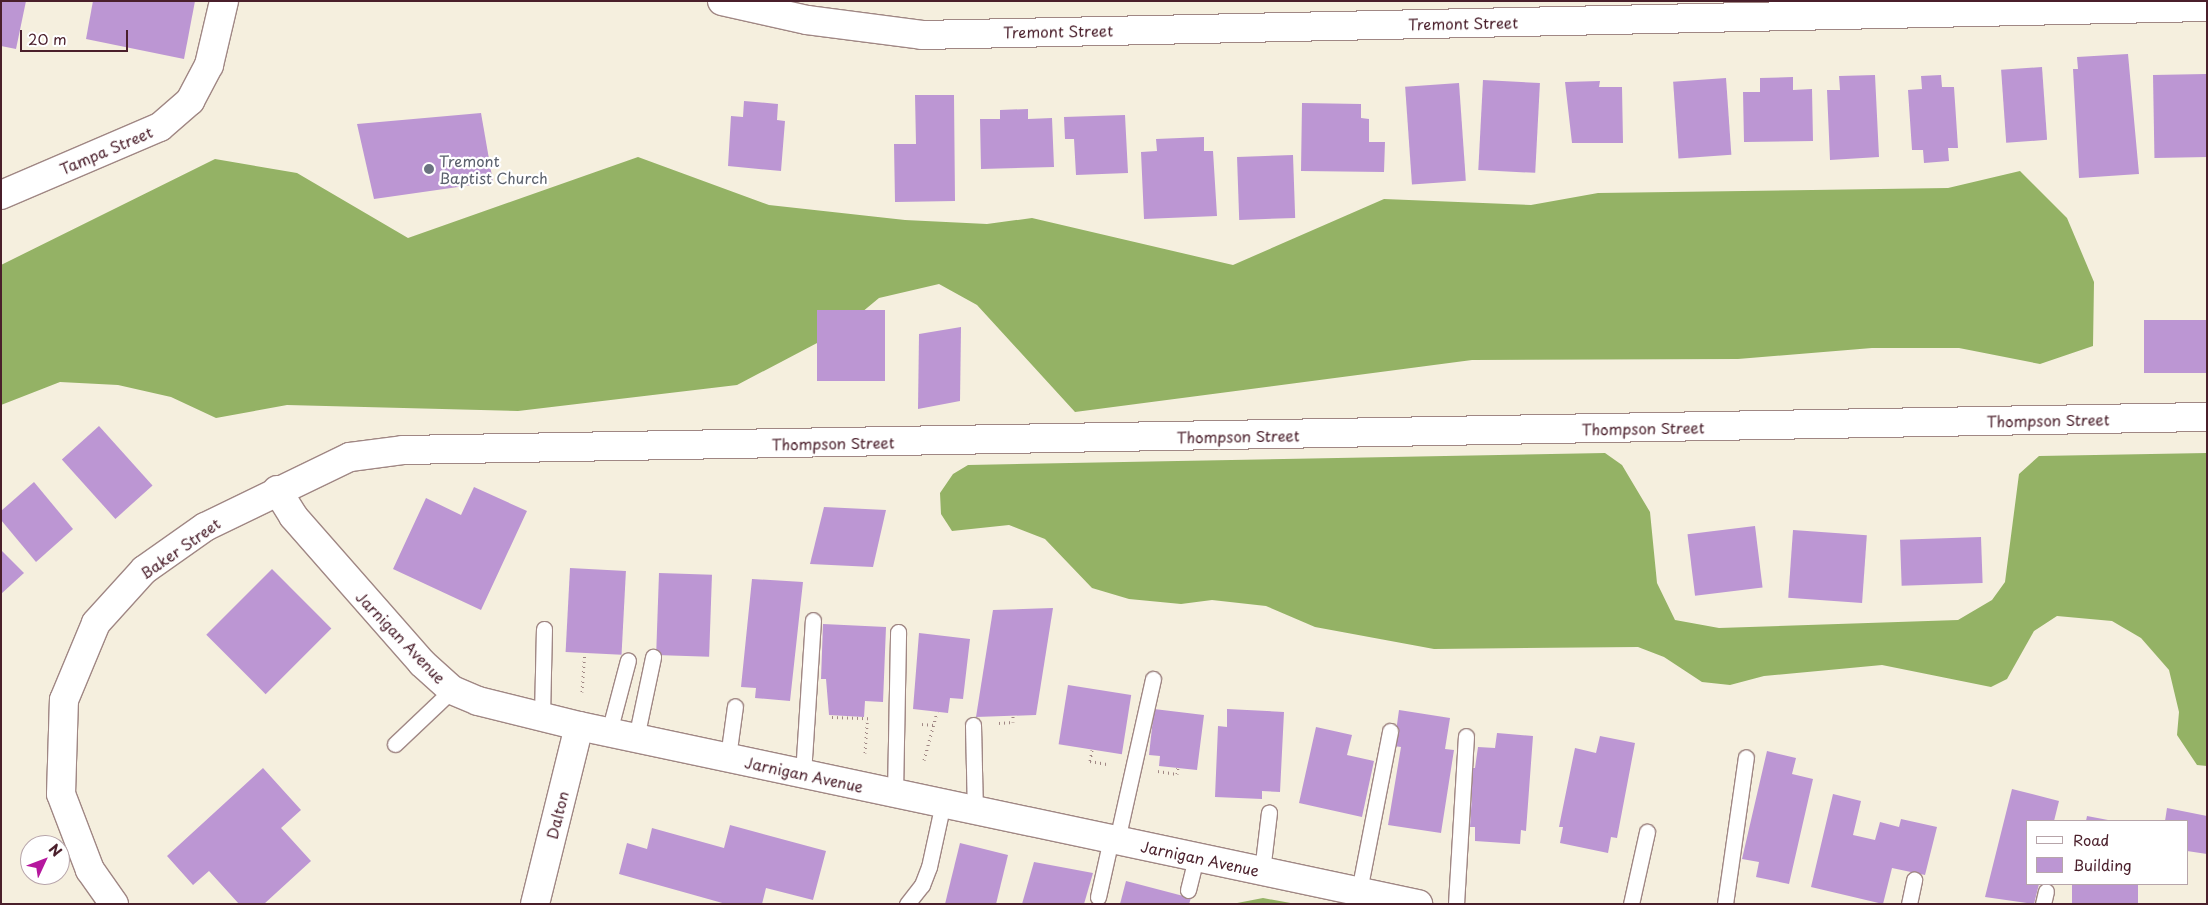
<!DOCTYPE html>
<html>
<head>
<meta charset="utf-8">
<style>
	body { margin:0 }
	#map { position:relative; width:2208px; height:905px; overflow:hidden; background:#f5efde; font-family:"Playpen Sans",sans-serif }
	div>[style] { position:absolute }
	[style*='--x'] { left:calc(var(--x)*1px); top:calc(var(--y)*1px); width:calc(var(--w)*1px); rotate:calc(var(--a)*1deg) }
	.forest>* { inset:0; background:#94b265 }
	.building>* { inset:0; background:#bc96d3; transform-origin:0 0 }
	.path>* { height:3px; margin-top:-1.5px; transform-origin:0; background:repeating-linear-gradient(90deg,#a08784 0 1px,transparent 0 5px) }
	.roads { filter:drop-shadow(1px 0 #a08784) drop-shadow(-1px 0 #a08784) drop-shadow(0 1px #a08784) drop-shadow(0 -1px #a08784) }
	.lane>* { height:15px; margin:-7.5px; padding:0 7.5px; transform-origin:7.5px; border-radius:7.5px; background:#fff }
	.street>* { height:28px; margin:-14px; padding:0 14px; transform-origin:14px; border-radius:14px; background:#fff }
	.dots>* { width:14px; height:14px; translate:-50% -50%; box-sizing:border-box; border:2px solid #fff; border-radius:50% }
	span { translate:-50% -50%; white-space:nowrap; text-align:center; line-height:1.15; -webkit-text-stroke:4.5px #fff; paint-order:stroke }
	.street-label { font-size:15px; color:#4a1f2b }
	.worship-label { font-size:15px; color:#5b616d }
	.left { translate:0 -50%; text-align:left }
	.frame { position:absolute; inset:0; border:2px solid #4a1f2b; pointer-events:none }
	.legend { position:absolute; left:2026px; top:820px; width:162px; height:65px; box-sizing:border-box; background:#fff; border:1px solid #b7a5aa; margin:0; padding:6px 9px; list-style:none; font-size:15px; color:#4a1f2b }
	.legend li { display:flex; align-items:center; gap:10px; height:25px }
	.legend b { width:25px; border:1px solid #b7a5aa }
	.north { position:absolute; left:20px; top:835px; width:50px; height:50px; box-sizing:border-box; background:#fff; border:1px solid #b7a5aa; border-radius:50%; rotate:47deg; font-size:14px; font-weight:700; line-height:20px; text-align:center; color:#4a1f2b }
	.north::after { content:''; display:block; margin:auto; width:18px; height:22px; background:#b5179e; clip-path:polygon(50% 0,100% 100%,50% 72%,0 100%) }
	.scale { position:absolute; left:20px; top:30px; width:108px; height:22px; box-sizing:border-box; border:2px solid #4a1f2b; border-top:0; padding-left:6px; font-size:15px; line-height:18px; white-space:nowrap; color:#4a1f2b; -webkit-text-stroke:4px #fff; paint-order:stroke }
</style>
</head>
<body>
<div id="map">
	<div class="forest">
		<i style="clip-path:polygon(638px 157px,769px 205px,905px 220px,987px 224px,1032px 218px,1233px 265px,1384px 199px,1531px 205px,1598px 193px,1948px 188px,2020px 171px,2067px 218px,2094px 282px,2093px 346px,2040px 364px,1959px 348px,1872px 348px,1738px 359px,1472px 360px,1075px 412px,977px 305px,939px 284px,879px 298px,838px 332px,737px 385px,518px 411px,287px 405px,216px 418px,171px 397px,118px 385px,60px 382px,1px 405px,1px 265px,215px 159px,297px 173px,408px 238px)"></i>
		<i style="clip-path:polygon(1605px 453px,1622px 465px,1650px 512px,1657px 583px,1675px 620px,1719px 628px,1958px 620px,1992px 600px,2005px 582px,2019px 474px,2039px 456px,2207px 453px,2207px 766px,2197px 765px,2177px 735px,2179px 712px,2169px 670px,2141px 638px,2112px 621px,2057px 616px,2034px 631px,2007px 679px,1991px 687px,1882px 665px,1764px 676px,1730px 685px,1702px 682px,1664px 657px,1638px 647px,1434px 649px,1315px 627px,1266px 606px,1212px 600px,1181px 604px,1129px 599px,1092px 588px,1045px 539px,1009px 525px,952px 531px,941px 514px,940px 493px,953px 474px,968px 465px)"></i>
		<i style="clip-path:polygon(1263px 898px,1296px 904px,1232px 904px)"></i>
	</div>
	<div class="building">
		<i style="clip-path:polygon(1px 1px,26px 1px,16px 49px,1px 46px)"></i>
		<i style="clip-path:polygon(93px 1px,195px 1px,184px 59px,86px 39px)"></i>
		<i style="clip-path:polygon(2128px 54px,2139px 174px,2079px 178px,2073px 69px,2078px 69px,2077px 57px)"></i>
		<i style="left:2042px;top:67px;width:73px;height:41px;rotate:86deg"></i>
		<i style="left:2206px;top:74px;width:83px;height:53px;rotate:89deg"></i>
		<i style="clip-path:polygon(1875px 75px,1879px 157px,1830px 160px,1827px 90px,1840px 90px,1839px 76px)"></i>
		<i style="clip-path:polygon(1941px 75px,1942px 87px,1954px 87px,1958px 148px,1948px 148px,1949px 161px,1924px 163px,1923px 150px,1912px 150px,1908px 90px,1922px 89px,1921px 76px)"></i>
		<i style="clip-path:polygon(1793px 77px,1793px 90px,1812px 89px,1813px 141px,1744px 142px,1743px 92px,1760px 92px,1760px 78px)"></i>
		<i style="left:1726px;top:78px;width:77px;height:53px;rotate:86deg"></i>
		<i style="left:1483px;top:80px;width:57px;height:90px;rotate:3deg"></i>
		<i style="clip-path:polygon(1600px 81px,1599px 87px,1622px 87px,1623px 143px,1572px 143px,1565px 82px)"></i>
		<i style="left:1459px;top:83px;width:98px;height:54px;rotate:86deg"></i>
		<i style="clip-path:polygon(915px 95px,954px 95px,955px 201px,895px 202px,894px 144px,916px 144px)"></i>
		<i style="clip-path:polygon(744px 101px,778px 104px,777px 120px,785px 121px,781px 171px,728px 166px,731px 116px,743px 117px)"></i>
		<i style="clip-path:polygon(1302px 103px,1361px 104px,1361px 118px,1369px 119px,1369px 142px,1385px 142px,1384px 172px,1301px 171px)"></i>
		<i style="clip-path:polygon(1028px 109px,1028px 119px,1052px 118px,1054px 167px,981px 169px,980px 119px,1000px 119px,1000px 110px)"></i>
		<i style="clip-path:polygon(481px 113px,493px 182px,374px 199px,357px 124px)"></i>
		<i style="clip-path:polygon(1125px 115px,1128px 173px,1076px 175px,1074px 139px,1065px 139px,1064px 117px)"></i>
		<i style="clip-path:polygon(1204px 137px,1204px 151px,1213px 151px,1217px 216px,1144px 219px,1141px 152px,1157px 151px,1156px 139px)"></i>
		<i style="left:1293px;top:155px;width:63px;height:56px;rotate:88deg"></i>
		<i style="left:817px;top:310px;width:68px;height:71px"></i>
		<i style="left:2144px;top:320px;width:63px;height:53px"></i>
		<i style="clip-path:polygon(961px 327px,960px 401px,918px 409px,919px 334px)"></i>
		<i style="left:99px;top:426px;width:80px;height:50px;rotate:48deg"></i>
		<i style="clip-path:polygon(34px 482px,73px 529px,36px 562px,1px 520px,1px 511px)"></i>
		<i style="clip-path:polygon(474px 487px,527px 511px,481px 610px,393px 569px,426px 498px,461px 515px)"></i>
		<i style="clip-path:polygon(824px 507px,886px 510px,873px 567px,810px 564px)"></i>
		<i style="left:1755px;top:526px;width:62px;height:68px;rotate:83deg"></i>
		<i style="left:1793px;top:530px;width:74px;height:68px;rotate:4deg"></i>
		<i style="left:1981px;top:537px;width:46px;height:81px;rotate:88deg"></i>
		<i style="clip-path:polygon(1px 550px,24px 573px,1px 594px)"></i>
		<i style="left:570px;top:568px;width:56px;height:84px;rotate:3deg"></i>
		<i style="left:272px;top:569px;width:84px;height:93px;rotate:45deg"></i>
		<i style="left:659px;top:573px;width:53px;height:82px;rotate:2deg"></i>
		<i style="clip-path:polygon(752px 579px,803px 582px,790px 701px,755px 698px,756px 688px,741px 687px)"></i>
		<i style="clip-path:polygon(1053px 608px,1036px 715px,976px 717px,993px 610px)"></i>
		<i style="clip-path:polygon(823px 624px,886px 627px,883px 702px,865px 701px,864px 717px,829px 715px,826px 679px,821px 679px)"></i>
		<i style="clip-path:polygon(919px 633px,970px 639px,963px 699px,950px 698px,948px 713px,913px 709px)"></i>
		<i style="left:1068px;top:685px;width:64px;height:60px;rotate:9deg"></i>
		<i style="clip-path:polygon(1154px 709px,1204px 715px,1197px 770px,1159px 766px,1160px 756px,1149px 755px)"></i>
		<i style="clip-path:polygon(1227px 709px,1284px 712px,1280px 792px,1262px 791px,1262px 799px,1215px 797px,1218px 726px,1227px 727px)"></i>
		<i style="clip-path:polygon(1399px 710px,1450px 718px,1445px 749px,1454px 750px,1441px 833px,1388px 825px,1401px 747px,1394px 746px)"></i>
		<i style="clip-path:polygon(1316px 727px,1352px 735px,1347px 755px,1374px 761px,1362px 817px,1299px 803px)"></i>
		<i style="clip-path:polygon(1497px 733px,1533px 736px,1526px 831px,1521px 830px,1520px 844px,1475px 841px,1475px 827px,1470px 827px,1472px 794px,1463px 793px,1465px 768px,1475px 768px,1478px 747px,1495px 748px)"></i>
		<i style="clip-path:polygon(1600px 736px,1635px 743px,1617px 838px,1611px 837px,1608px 853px,1560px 843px,1563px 827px,1559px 827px,1575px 748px,1596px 753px)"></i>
		<i style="clip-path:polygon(1767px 751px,1796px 758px,1792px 774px,1813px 779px,1789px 884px,1756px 877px,1759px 862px,1742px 859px)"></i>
		<i style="clip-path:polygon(263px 768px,301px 810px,281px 828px,311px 861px,264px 904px,239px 904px,209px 871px,193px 885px,167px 856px)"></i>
		<i style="clip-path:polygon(2012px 789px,2059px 801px,2054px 821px,2027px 821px,2027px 884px,2039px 884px,2034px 904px,1985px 897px)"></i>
		<i style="clip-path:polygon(1833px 794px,1861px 801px,1853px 835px,1875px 840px,1880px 822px,1899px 827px,1901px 819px,1937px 827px,1925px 875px,1892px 868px,1883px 904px,1811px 887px)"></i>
		<i style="clip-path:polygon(2167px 808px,2207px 816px,2207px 854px,2187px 851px,2187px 821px,2165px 821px)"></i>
		<i style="clip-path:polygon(2087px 816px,2108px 820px,2108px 821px,2086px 821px)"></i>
		<i style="clip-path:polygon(730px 825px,826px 851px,813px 900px,766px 888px,762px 904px,726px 904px,619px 874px,627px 843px,647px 849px,652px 828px,724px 848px)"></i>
		<i style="clip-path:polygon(960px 843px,1008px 855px,996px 904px,945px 904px)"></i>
		<i style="clip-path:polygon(1034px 862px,1093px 873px,1084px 904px,1022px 904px)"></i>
		<i style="clip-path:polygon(1126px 881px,1191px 898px,1189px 904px,1120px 904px)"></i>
		<i style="left:2072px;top:884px;width:66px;height:20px"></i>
	</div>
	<div class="path">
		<i style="--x:582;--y:692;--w:39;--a:-86"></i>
		<i style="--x:832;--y:717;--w:36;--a:2"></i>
		<i style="--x:999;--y:723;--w:14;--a:-4"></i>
		<i style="--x:1013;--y:722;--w:6;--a:-90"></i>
		<i style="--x:922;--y:724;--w:12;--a:5"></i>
		<i style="--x:1092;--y:750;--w:11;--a:100"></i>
		<i style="--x:1090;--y:761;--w:17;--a:10"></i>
		<i style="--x:865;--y:753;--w:31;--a:-86"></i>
		<i style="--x:924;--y:760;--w:50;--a:-74.8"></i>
		<i style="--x:1158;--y:771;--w:19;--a:9"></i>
		<i style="--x:1177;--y:774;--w:7;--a:-82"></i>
	</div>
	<div class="roads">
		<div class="lane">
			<i style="--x:542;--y:716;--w:87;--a:-88.7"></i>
			<i style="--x:973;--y:725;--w:85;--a:88.7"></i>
			<i style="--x:609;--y:732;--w:74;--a:-75.2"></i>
			<i style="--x:636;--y:738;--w:83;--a:-78.1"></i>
			<i style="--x:395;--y:744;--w:79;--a:-43.5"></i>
			<i style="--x:728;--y:757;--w:51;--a:-82.2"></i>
			<i style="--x:803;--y:774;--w:154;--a:-86.3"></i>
			<i style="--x:895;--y:793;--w:161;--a:-88.9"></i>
			<i style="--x:1117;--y:840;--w:165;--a:-77.4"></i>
			<i style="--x:1262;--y:871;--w:59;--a:-83.2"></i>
			<i style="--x:1188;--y:890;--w:34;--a:-76"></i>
			<i style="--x:1359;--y:891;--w:163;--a:-79"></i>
			<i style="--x:1098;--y:897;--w:59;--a:-77.4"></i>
			<i style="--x:907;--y:904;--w:24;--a:-52"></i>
			<i style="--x:922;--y:885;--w:19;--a:-69"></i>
			<i style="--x:929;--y:867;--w:66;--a:-77.7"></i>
			<i style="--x:1456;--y:904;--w:168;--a:-86.6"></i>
			<i style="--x:1631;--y:904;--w:74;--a:-77.5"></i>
			<i style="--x:1725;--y:904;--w:148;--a:-81.9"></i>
			<i style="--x:1909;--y:904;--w:25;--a:-78"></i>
			<i style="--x:2043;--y:904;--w:13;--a:-77"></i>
		</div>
		<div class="street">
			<i style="--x:722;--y:1;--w:87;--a:12.6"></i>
			<i style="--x:807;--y:20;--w:116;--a:7.4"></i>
			<i style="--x:922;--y:35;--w:1285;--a:-1.25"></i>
			<i style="--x:1;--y:195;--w:173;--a:-23.2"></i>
			<i style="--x:160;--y:127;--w:40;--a:-41"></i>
			<i style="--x:190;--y:101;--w:41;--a:-62.2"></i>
			<i style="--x:209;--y:65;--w:66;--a:-76.8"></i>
			<i style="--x:277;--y:490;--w:31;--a:58"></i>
			<i style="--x:293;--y:516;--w:196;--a:48.7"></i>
			<i style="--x:422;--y:663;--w:40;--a:42"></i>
			<i style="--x:452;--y:690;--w:28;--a:23"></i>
			<i style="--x:478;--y:701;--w:104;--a:13.9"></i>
			<i style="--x:579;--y:726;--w:858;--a:11.98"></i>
			<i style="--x:114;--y:904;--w:42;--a:-125.2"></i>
			<i style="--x:90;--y:870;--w:81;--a:-110.9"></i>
			<i style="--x:61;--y:794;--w:94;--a:-88.2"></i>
			<i style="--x:64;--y:700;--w:83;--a:-67.4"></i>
			<i style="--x:96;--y:623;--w:72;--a:-47.8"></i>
			<i style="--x:144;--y:570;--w:75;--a:-35.2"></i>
			<i style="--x:205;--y:527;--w:161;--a:-25.8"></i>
			<i style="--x:350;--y:457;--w:53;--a:-7.5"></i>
			<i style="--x:403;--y:450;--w:1804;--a:-1.05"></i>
			<i style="--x:535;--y:904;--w:183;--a:-76.1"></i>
		</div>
	</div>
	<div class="dots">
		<i style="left:429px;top:169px;background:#6b7280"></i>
	</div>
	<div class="street-label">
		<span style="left:1463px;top:23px;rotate:-1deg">Tremont Street</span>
		<span style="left:1058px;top:31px;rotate:-1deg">Tremont Street</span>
		<span style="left:106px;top:150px;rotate:-23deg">Tampa Street</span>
		<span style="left:2048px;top:420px;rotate:-1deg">Thompson Street</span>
		<span style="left:1643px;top:428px;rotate:-1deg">Thompson Street</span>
		<span style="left:1238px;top:436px;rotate:-1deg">Thompson Street</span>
		<span style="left:833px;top:443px;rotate:-1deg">Thompson Street</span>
		<span style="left:180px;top:548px;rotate:-35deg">Baker Street</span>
		<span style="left:401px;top:637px;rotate:46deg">Jarnigan Avenue</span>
		<span style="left:804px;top:774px;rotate:12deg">Jarnigan Avenue</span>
		<span style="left:557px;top:815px;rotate:-76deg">Dalton</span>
		<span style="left:1200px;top:858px;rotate:12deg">Jarnigan Avenue</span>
	</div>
	<div class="worship-label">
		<span class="left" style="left:439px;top:169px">Tremont<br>Baptist Church</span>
	</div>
	<div class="frame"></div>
	<ul class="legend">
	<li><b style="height:6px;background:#fff"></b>Road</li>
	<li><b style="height:14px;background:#bc96d3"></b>Building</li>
	</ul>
	<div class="north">N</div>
	<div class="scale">20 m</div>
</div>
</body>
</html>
